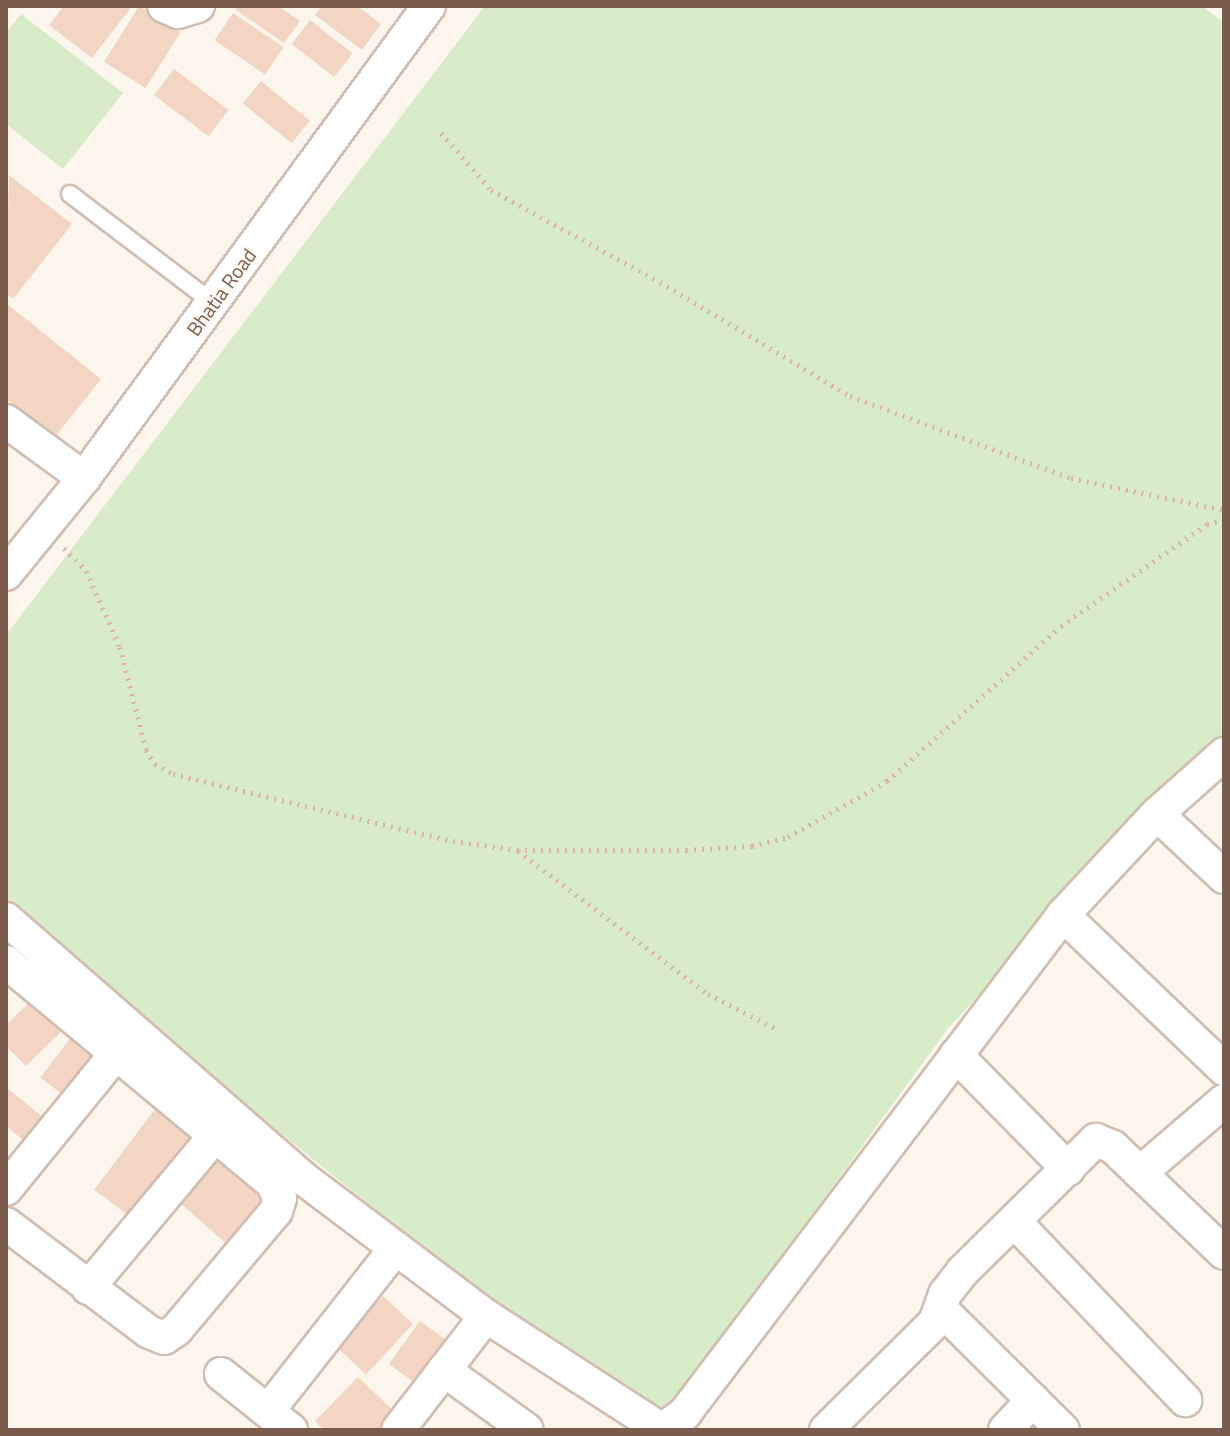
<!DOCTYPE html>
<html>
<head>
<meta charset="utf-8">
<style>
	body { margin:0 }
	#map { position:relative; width:1230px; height:1436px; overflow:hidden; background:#fdf6ec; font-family:"Titillium Web",sans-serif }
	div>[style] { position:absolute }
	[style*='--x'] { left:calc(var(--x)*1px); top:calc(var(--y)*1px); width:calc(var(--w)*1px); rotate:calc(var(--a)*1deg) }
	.green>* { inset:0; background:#d8ecc9 }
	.building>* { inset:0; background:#f3d5c3; transform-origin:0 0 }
	.path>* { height:5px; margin-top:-2.5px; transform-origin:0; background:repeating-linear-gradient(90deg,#d9b8a5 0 2px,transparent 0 8px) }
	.roads { filter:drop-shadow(2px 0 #d1beb0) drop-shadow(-2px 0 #d1beb0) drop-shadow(0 2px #d1beb0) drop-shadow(0 -2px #d1beb0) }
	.service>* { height:16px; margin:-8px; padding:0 8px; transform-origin:8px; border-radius:8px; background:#fff }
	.minor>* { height:32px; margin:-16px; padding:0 16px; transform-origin:16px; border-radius:16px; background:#fff }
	span { translate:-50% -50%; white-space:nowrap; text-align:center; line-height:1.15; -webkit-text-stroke:6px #fffaf3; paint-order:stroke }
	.street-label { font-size:20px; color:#7a5c4d }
	.frame { position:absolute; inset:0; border:8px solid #7a5c4d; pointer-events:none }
</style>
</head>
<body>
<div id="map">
	<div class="green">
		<i style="clip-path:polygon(485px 6px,1202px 6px,1224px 23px,1224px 738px,949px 1027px,667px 1414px,459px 1277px,6px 912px,6px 635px)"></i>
		<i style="clip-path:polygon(21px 14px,123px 93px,63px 169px,6px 124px,6px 33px)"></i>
	</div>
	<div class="building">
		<i style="clip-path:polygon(64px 6px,132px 6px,92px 58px,49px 25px)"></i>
		<i style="left:139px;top:6px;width:49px;height:66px;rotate:32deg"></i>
		<i style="clip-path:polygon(238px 6px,278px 6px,300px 21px,284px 43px,236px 10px)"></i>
		<i style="clip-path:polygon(322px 6px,357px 6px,381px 24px,362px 50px,315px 15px)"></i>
		<i style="left:233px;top:13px;width:61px;height:33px;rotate:34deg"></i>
		<i style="left:310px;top:20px;width:54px;height:30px;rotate:38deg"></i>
		<i style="left:174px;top:69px;width:68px;height:33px;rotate:37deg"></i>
		<i style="left:261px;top:81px;width:63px;height:29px;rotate:39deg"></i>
		<i style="clip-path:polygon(9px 175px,72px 224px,13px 299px,6px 293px)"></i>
		<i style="clip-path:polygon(6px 303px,101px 379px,55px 437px,6px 399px)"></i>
		<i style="clip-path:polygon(37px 995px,67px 1026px,26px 1066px,6px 1046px,6px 1025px)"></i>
		<i style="left:71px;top:1037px;width:36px;height:51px;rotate:37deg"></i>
		<i style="clip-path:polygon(6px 1087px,44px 1118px,24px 1141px,6px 1126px)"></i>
		<i style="left:155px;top:1109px;width:46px;height:101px;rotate:37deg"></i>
		<i style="clip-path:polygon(220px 1149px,268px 1193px,230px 1247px,179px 1202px)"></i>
		<i style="left:383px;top:1296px;width:41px;height:69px;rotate:43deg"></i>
		<i style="left:420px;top:1321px;width:42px;height:53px;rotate:36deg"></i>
		<i style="clip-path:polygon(358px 1377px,399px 1416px,386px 1430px,324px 1430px,315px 1421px)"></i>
	</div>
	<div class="path">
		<i style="--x:441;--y:133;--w:76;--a:48.7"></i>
		<i style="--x:491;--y:190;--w:192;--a:28.6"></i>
		<i style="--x:660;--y:282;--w:222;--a:31"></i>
		<i style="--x:850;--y:396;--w:236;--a:20.4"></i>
		<i style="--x:1071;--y:478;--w:156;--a:11.8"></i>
		<i style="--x:64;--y:548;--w:32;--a:46"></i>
		<i style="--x:86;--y:571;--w:83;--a:65.9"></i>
		<i style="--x:120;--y:647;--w:106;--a:75.8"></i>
		<i style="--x:146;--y:750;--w:17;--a:57"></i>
		<i style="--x:155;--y:764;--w:21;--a:29"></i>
		<i style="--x:173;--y:774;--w:288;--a:13.5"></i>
		<i style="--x:453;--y:841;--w:65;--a:8"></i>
		<i style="--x:517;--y:850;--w:169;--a:0"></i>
		<i style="--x:686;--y:850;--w:66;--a:-3.5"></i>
		<i style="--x:752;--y:846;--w:37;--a:-14"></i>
		<i style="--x:788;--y:837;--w:114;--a:-29.5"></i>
		<i style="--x:887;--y:781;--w:233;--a:-41.7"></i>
		<i style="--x:1061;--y:626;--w:178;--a:-34.9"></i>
		<i style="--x:1207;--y:524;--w:18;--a:-16"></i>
		<i style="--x:518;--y:851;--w:238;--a:37"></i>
		<i style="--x:708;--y:994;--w:80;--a:26.9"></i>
	</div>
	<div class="roads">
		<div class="service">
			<i style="--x:70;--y:194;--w:180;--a:37.3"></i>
		</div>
		<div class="minor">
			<i style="--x:164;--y:6;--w:15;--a:23"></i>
			<i style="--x:178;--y:12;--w:21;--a:-17"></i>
			<i style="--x:6;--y:421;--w:97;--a:36.2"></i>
			<i style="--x:6;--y:574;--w:124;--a:-50.9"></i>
			<i style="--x:84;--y:478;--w:585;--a:-53.84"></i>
			<i style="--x:1157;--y:814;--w:92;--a:43.2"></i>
			<i style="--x:1063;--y:915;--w:223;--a:43.7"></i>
			<i style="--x:6;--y:919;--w:395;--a:41.1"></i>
			<i style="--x:304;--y:1179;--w:228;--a:37"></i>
			<i style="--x:486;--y:1316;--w:210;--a:32.9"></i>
			<i style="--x:662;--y:1430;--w:29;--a:-36"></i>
			<i style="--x:685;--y:1413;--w:625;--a:-52.8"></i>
			<i style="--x:1063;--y:915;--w:138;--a:-47.1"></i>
			<i style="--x:1157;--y:814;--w:90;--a:-41.8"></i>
			<i style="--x:6;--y:962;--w:346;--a:39.7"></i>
			<i style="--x:272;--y:1183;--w:17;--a:62"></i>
			<i style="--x:280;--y:1198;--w:14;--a:107"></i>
			<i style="--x:276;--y:1211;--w:155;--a:130"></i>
			<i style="--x:176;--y:1330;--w:14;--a:146"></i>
			<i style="--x:164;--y:1338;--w:16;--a:-158"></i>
			<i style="--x:149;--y:1332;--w:179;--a:-142.9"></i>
			<i style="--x:956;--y:1055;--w:160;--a:45.5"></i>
			<i style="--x:1140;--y:1173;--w:111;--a:-40.6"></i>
			<i style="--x:6;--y:1189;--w:173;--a:-50.9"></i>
			<i style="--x:1014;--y:1221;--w:248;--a:46.3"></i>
			<i style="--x:88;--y:1288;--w:197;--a:-50.2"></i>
			<i style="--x:943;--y:1311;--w:169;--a:44.8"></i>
			<i style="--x:444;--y:1370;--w:102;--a:35.9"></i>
			<i style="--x:221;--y:1374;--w:90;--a:38.7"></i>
			<i style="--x:268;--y:1411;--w:207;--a:-51.9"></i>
			<i style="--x:398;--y:1430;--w:144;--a:-52.3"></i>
			<i style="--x:826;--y:1430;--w:153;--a:-44.7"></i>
			<i style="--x:935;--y:1322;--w:30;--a:-70"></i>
			<i style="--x:945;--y:1294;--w:29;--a:-52"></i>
			<i style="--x:963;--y:1271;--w:187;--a:-44.6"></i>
			<i style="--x:1096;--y:1140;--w:18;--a:22"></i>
			<i style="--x:1113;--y:1147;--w:153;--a:43.7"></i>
			<i style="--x:1005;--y:1430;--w:41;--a:-47"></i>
		</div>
	</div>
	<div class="street-label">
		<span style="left:221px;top:292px;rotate:-54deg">Bhatia Road</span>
	</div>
	<div class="frame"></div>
</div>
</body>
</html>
